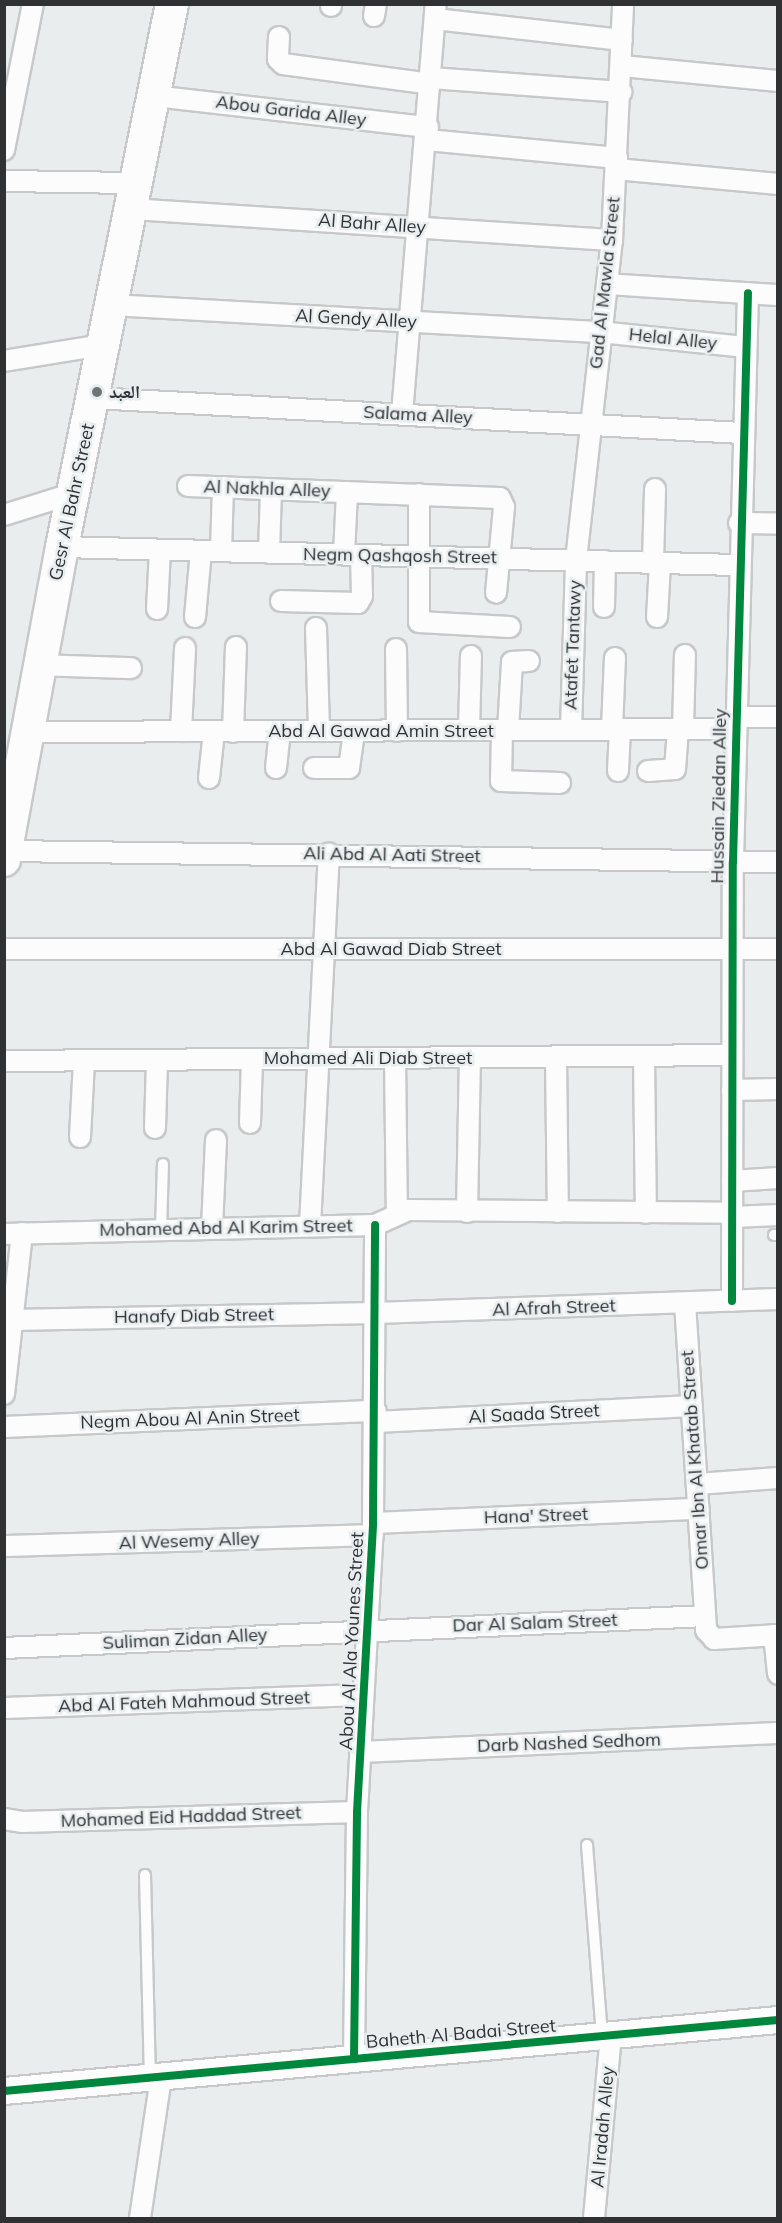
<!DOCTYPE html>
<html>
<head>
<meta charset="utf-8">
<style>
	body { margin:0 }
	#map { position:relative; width:782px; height:2223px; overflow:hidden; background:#eaedee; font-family:Mulish,"Noto Naskh Arabic",sans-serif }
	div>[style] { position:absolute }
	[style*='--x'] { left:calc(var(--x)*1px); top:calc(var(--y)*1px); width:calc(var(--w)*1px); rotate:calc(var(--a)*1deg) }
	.roads { filter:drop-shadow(2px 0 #c6c8c9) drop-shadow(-2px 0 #c6c8c9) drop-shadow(0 2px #c6c8c9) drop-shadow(0 -2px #c6c8c9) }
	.service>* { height:10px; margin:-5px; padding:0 5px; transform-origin:5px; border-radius:5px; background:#fcfcfc }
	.minor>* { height:20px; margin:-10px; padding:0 10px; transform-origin:10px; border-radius:10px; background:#fcfcfc }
	.tertiary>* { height:26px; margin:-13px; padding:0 13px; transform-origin:13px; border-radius:13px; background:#fcfcfc }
	.primary>* { height:32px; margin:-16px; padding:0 16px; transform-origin:16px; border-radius:16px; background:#fcfcfc }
	.cycleway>* { height:8px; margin:-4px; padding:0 4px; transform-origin:4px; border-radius:4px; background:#00873e }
	.dots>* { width:16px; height:16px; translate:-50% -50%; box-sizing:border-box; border:3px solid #e8eef0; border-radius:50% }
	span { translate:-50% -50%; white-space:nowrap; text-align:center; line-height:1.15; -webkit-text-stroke:5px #e8eef0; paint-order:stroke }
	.street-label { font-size:18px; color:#2f3132 }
	.poi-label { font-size:18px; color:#2f3132; font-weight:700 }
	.left { translate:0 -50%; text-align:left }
	.frame { position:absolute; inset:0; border:6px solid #2f3132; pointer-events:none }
</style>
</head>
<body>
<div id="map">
	<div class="roads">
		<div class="service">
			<i style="--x:161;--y:1230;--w:66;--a:-88.3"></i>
			<i style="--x:774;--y:1235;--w:4;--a:0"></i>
			<i style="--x:587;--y:1845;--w:192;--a:85.5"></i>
			<i style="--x:145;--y:1875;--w:203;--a:88.6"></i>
		</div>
		<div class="minor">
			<i style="--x:331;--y:6;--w:2;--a:-90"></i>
			<i style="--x:374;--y:16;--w:12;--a:-81"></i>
			<i style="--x:435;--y:19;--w:188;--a:6.4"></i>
			<i style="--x:279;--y:37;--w:22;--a:93"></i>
			<i style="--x:278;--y:59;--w:7;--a:45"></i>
			<i style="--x:283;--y:64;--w:149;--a:7.7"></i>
			<i style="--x:622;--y:66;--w:157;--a:5.5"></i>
			<i style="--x:431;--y:78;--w:191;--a:4.2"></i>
			<i style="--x:154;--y:96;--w:276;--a:6.5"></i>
			<i style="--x:427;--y:140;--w:191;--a:5.4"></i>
			<i style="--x:4;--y:150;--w:149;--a:-78.8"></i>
			<i style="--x:616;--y:169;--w:163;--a:5.3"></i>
			<i style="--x:4;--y:181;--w:133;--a:0.9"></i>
			<i style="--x:132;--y:209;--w:481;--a:3.7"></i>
			<i style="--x:607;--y:284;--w:171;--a:3.7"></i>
			<i style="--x:112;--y:305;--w:489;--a:3.2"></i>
			<i style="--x:600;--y:332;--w:147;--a:5.9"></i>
			<i style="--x:4;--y:361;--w:100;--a:-9.2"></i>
			<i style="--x:93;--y:398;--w:650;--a:3.09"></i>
			<i style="--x:402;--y:414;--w:411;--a:-85.3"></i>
			<i style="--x:188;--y:486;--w:312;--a:2.2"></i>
			<i style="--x:500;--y:498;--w:10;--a:66"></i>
			<i style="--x:504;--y:507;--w:86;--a:95.3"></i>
			<i style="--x:419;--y:494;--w:128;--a:90"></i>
			<i style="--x:419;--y:622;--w:91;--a:3.1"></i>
			<i style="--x:4;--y:515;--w:73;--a:-17.4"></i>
			<i style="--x:739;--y:523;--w:39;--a:1"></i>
			<i style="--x:62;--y:547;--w:676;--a:1.53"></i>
			<i style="--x:221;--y:551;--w:64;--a:-88.2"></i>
			<i style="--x:269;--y:553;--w:64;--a:-88.2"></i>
			<i style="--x:344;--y:554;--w:62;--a:-87.2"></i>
			<i style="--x:653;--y:562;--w:73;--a:-88.4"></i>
			<i style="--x:281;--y:601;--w:77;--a:1.5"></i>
			<i style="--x:358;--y:603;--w:8;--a:-60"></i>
			<i style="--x:362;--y:596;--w:41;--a:-91.4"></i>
			<i style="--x:604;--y:607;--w:46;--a:-88.8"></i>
			<i style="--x:157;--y:609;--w:59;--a:-87.1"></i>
			<i style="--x:195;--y:617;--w:66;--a:-84.8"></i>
			<i style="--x:657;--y:617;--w:54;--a:-86.8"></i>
			<i style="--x:316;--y:628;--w:103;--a:88.3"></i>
			<i style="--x:396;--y:649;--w:82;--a:89.3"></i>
			<i style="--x:39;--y:665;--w:92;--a:1.9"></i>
			<i style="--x:735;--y:717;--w:43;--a:0"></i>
			<i style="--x:612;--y:729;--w:71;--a:-87.6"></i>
			<i style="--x:683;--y:729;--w:74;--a:-88.5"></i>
			<i style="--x:469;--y:730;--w:74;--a:-88.5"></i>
			<i style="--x:502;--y:730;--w:51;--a:91.1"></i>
			<i style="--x:501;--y:781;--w:59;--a:1.9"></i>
			<i style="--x:508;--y:730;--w:68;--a:-86.6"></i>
			<i style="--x:512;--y:662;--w:17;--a:-3"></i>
			<i style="--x:571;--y:730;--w:170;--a:-88.3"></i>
			<i style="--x:576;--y:560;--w:322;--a:-83.6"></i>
			<i style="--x:612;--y:240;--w:236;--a:-87.3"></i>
			<i style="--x:181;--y:731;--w:83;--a:-87.2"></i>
			<i style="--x:27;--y:732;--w:708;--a:-0.24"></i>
			<i style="--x:233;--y:732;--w:85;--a:-88"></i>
			<i style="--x:276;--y:768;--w:37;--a:-84"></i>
			<i style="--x:314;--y:768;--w:35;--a:0"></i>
			<i style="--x:349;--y:768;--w:37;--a:-82"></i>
			<i style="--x:618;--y:771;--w:42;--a:-87.3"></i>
			<i style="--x:648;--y:771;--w:27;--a:-4"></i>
			<i style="--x:675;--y:769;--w:40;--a:-85.7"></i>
			<i style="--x:209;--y:778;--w:47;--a:-83.9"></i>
			<i style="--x:6;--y:851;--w:772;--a:0.82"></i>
			<i style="--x:4;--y:949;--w:774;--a:0"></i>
			<i style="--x:644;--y:1056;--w:157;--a:89.3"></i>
			<i style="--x:556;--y:1057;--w:155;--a:89.3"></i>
			<i style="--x:395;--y:1058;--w:156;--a:89.3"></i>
			<i style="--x:4;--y:1061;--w:728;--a:-0.47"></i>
			<i style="--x:732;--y:1090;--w:46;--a:-1.2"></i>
			<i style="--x:250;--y:1123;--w:64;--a:-88.2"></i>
			<i style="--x:155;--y:1128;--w:68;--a:-88.3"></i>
			<i style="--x:80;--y:1137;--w:77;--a:-87"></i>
			<i style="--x:732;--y:1181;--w:46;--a:-3.7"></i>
			<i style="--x:467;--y:1212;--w:155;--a:-88.9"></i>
			<i style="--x:733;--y:1217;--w:45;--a:-2.5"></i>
			<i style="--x:310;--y:1226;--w:373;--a:-87.1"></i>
			<i style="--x:212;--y:1228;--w:88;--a:-87.4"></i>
			<i style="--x:4;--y:1234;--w:371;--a:-1.4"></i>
			<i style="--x:375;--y:1225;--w:37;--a:-24"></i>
			<i style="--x:409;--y:1210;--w:324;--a:0.5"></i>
			<i style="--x:732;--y:1301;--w:439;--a:-89.9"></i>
			<i style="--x:733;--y:862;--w:569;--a:-88.49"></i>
			<i style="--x:685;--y:1303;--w:328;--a:86.3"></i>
			<i style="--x:706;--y:1630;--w:12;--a:48"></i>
			<i style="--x:714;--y:1639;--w:64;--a:-3.6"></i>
			<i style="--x:12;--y:1320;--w:363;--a:-1.1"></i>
			<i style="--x:375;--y:1313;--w:403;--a:-2"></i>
			<i style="--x:4;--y:1394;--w:162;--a:-83.6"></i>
			<i style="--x:376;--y:1422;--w:316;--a:-2.9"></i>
			<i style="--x:4;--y:1427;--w:372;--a:-2.5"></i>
			<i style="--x:697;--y:1484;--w:81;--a:-4.2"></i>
			<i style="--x:373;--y:1523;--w:326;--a:-2.5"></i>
			<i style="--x:4;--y:1546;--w:369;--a:-1.7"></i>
			<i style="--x:774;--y:1635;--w:39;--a:84"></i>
			<i style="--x:4;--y:1648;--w:702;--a:-2.61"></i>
			<i style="--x:4;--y:1708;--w:359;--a:-2.1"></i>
			<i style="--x:360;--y:1752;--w:418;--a:-2.6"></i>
			<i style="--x:4;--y:1819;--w:18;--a:9"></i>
			<i style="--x:22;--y:1822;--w:335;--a:-1.7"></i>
			<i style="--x:354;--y:2059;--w:247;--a:-89.3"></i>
			<i style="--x:357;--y:1812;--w:289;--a:-86.8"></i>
			<i style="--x:373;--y:1523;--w:298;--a:-89.6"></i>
			<i style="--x:140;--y:2218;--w:143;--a:-81.5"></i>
			<i style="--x:594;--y:2218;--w:184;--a:-84.7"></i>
		</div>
		<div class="tertiary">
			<i style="--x:4;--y:2091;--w:777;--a:-5.24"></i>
		</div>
		<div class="primary">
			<i style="--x:4;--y:860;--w:318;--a:-79.5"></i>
			<i style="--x:62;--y:547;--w:554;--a:-78.55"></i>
		</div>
	</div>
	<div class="cycleway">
		<i style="--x:732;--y:1301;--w:439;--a:-89.9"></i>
		<i style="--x:733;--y:862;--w:569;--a:-88.49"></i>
		<i style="--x:354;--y:2059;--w:247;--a:-89.3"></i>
		<i style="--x:357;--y:1812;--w:289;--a:-86.8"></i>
		<i style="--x:373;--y:1523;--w:298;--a:-89.6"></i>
		<i style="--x:4;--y:2091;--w:777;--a:-5.24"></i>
	</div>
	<div class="dots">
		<i style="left:97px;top:392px;background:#707374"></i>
	</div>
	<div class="street-label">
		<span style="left:291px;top:111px;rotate:7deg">Abou Garida Alley</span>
		<span style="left:372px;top:224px;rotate:4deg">Al Bahr Alley</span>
		<span style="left:605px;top:283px;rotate:-84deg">Gad Al Mawla Street</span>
		<span style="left:356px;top:319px;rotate:3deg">Al Gendy Alley</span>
		<span style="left:673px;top:339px;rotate:6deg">Helal Alley</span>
		<span style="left:418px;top:415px;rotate:3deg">Salama Alley</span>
		<span style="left:267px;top:489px;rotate:2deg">Al Nakhla Alley</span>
		<span style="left:72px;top:502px;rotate:-78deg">Gesr Al Bahr Street</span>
		<span style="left:400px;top:556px;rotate:1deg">Negm Qashqosh Street</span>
		<span style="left:573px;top:645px;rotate:-88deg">Atafet Tantawy</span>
		<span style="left:381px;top:731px">Abd Al Gawad Amin Street</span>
		<span style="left:719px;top:796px;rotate:-89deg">Hussain Ziedan Alley</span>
		<span style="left:392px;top:855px;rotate:1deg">Ali Abd Al Aati Street</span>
		<span style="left:391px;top:949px">Abd Al Gawad Diab Street</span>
		<span style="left:368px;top:1058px">Mohamed Ali Diab Street</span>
		<span style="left:226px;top:1228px;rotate:-1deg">Mohamed Abd Al Karim Street</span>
		<span style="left:554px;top:1308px;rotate:-2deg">Al Afrah Street</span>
		<span style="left:194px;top:1316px;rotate:-1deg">Hanafy Diab Street</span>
		<span style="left:534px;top:1414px;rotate:-3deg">Al Saada Street</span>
		<span style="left:190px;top:1419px;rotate:-2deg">Negm Abou Al Anin Street</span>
		<span style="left:695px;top:1460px;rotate:-94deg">Omar Ibn Al Khatab Street</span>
		<span style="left:536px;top:1516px;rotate:-2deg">Hana' Street</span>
		<span style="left:189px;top:1541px;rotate:-2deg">Al Wesemy Alley</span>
		<span style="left:535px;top:1623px;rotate:-2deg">Dar Al Salam Street</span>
		<span style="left:185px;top:1639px;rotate:-3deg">Suliman Zidan Alley</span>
		<span style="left:352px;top:1641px;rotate:-87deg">Abou Al Ala Younes Street</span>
		<span style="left:184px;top:1702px;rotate:-2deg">Abd Al Fateh Mahmoud Street</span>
		<span style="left:569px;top:1743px;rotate:-2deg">Darb Nashed Sedhom</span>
		<span style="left:181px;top:1817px;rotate:-2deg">Mohamed Eid Haddad Street</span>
		<span style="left:461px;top:2034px;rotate:-5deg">Baheth Al Badai Street</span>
		<span style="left:603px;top:2127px;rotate:-85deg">Al Iradah Alley</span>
	</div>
	<div class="poi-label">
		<span class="left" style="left:109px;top:392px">العبد</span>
	</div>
	<div class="frame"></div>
</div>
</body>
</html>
